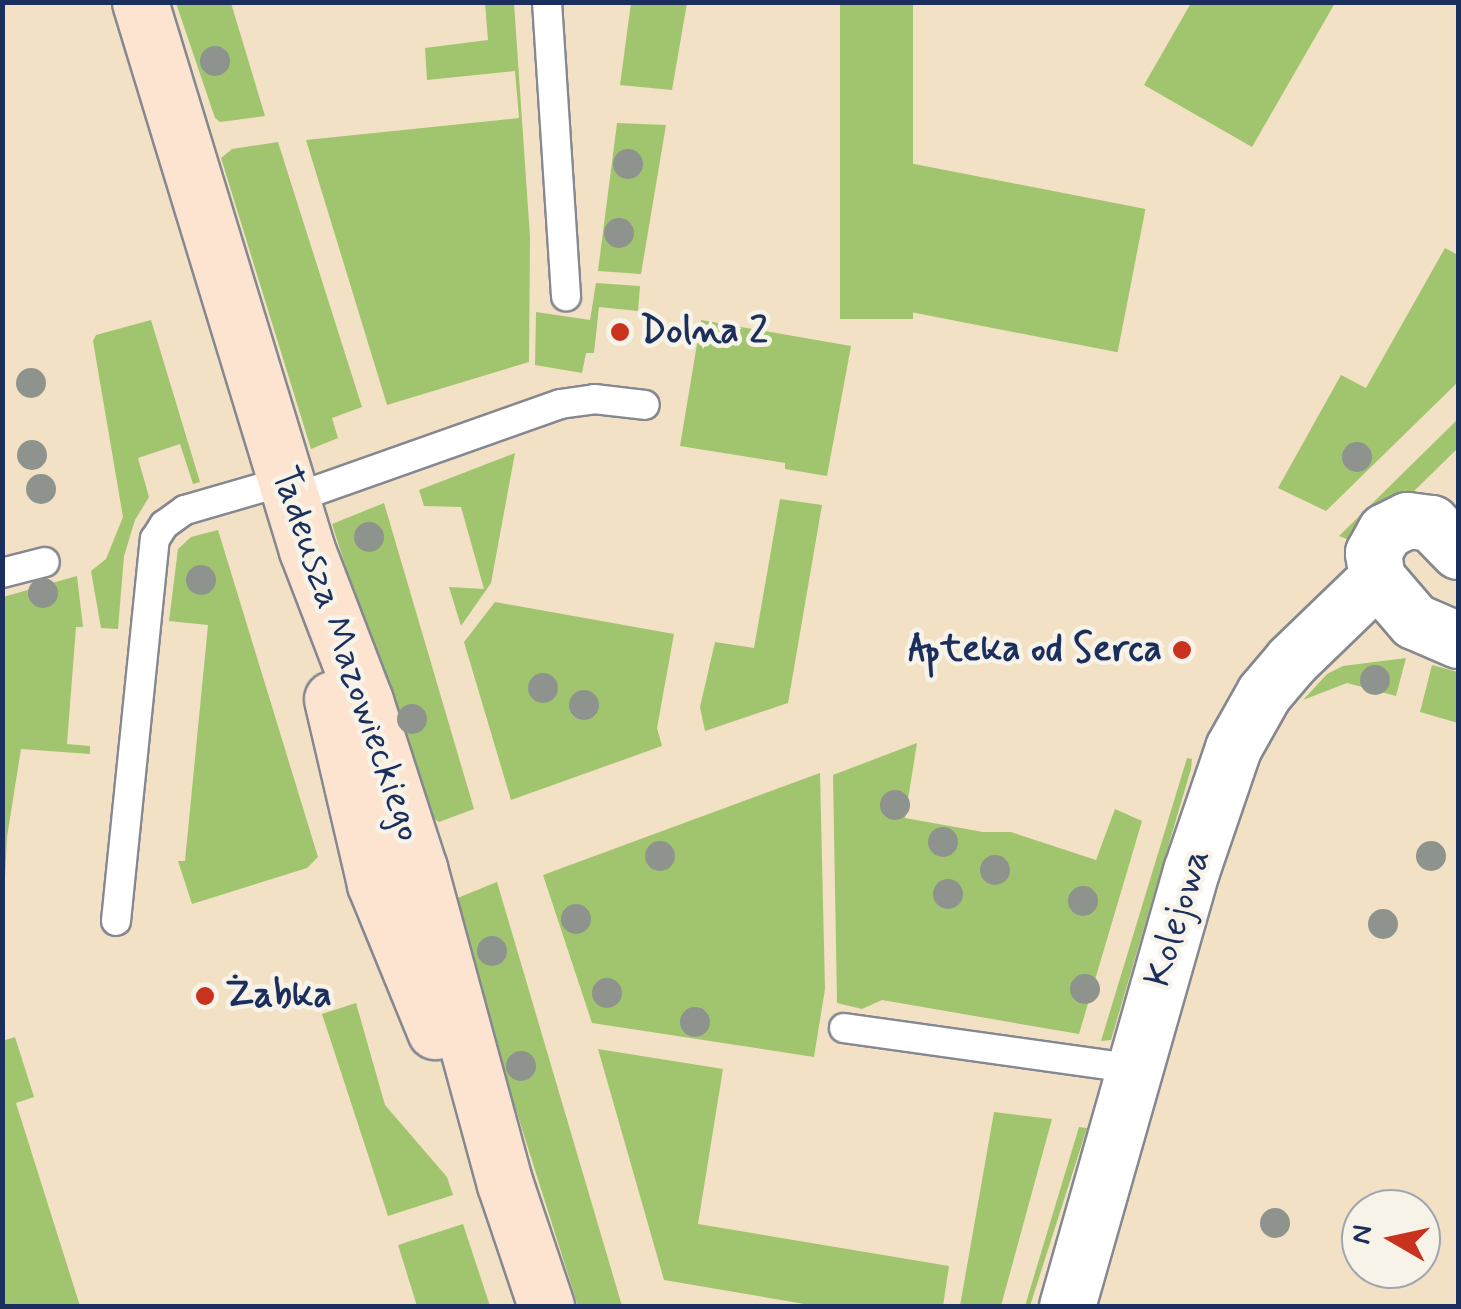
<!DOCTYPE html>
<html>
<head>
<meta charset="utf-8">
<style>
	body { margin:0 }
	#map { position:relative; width:1461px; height:1309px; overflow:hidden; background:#f2e1c4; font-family:Mynerve,sans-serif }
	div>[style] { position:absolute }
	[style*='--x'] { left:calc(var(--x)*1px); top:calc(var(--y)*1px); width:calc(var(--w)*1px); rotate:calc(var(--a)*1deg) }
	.green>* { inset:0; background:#a1c56f; transform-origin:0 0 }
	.roads { filter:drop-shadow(2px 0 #868891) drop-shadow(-2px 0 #868891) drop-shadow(0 2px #868891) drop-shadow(0 -2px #868891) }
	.lane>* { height:28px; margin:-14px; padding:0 14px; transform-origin:14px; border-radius:14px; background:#fff }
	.street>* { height:55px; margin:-27.5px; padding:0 27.5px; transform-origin:27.5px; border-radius:27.5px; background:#fff }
	.secondary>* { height:55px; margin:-27.5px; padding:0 27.5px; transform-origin:27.5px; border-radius:27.5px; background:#fde4d1 }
	.trees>* { width:30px; height:30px; margin:-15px; border-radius:50%; background:#8e938e }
	.dots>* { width:28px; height:28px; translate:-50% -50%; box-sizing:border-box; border:5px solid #f7f3e8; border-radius:50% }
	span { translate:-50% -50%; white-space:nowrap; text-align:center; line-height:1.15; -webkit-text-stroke:9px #f7f3e8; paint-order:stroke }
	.poi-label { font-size:38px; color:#1b2f5e; font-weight:700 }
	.left { translate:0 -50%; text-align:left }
	.right { translate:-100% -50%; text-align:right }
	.street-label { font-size:38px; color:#1b2f5e }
	.frame { position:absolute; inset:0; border:5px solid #1b2f5e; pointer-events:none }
	.north { position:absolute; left:1341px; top:1189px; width:100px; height:100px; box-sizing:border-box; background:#f7f3e8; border:2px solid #9fa5b1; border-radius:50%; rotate:279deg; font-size:28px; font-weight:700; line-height:40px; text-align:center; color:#1b2f5e }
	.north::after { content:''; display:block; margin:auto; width:35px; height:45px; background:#c8321e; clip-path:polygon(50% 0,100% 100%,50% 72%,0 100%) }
</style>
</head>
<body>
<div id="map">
	<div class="green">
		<i style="clip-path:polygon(176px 3px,231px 3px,265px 116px,220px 122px,215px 118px)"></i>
		<i style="clip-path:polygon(485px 3px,514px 3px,530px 237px,529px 362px,387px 405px,306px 140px,519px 118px,515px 71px,427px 80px,425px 48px,488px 40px)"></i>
		<i style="clip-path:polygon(631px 3px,687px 3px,672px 90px,620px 85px)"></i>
		<i style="left:840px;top:3px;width:73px;height:316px"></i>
		<i style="clip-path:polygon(1191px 3px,1335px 3px,1252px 147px,1144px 85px)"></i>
		<i style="clip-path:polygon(617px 123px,666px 125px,641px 274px,598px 271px)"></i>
		<i style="clip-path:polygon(278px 142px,362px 407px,332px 418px,338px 438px,311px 449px,221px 158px,232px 149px)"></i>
		<i style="left:904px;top:162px;width:246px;height:146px;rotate:11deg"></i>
		<i style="clip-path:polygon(1445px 248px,1458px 255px,1458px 382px,1326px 511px,1278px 488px,1341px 375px,1366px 388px)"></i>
		<i style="clip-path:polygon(596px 283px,640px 286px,638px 311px,599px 307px,594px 353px,586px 353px,582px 373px,535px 365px,536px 312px,590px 320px)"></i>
		<i style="clip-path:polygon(151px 320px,200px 482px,193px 484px,180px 444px,138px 458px,149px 497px,135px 520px,124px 556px,118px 629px,101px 628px,91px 571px,106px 559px,123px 517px,93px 341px,96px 335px)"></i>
		<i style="clip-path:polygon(701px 320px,851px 346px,827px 476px,785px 469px,785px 463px,680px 446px)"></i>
		<i style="clip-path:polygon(1458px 419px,1458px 448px,1360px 544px,1339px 536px)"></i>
		<i style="clip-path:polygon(515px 453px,491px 583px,461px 626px,449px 587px,484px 589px,461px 507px,424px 506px,419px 490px)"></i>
		<i style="clip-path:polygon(780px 499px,822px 505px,788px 703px,705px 731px,700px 707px,715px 642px,754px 648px)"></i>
		<i style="clip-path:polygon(384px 503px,474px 809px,439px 822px,423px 811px,332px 524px)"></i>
		<i style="clip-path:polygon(218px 530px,318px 857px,307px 868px,192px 904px,178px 861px,185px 861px,208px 625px,169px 621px,178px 549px,191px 537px)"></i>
		<i style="clip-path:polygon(77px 576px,83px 627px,76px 627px,67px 744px,90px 746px,90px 754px,21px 749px,7px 837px,3px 917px,3px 597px)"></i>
		<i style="clip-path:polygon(495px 602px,674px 634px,657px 728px,662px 746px,511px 800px,464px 642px)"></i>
		<i style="clip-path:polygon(1406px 658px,1396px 696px,1347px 683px,1303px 700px,1327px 674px,1343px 666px)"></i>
		<i style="clip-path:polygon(1432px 665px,1458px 672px,1458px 723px,1420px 712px)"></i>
		<i style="clip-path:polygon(917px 743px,905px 818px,983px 832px,1011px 832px,1096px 860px,1115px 809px,1142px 821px,1079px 1034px,882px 1000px,862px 1009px,837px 1003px,833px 775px)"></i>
		<i style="clip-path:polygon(1187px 758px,1192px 759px,1191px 769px,1111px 1040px,1101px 1041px)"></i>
		<i style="clip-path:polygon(820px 773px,825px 989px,814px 1057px,592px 1023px,543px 875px)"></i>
		<i style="clip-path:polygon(497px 882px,622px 1306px,578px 1306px,450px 901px)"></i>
		<i style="clip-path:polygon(356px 1003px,385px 1105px,447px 1177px,453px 1195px,388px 1216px,322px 1014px)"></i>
		<i style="clip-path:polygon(15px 1037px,34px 1097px,16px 1103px,80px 1306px,3px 1306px,2px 1041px)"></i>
		<i style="clip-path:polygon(598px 1049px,723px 1069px,698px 1224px,949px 1266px,943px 1306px,816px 1306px,664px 1280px)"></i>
		<i style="clip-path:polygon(994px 1112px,1052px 1119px,1001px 1306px,960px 1306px)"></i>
		<i style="clip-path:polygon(1079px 1127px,1087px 1128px,1030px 1306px,1025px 1306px)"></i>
		<i style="clip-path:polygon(463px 1224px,490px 1306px,417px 1306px,398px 1245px)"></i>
	</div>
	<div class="roads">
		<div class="lane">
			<i style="--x:547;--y:2;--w:295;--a:86.3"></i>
			<i style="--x:292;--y:499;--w:284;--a:-19.5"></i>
			<i style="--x:560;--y:404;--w:34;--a:-8"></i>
			<i style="--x:594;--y:399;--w:51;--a:6.7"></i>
			<i style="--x:2;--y:573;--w:44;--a:-14.3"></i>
			<i style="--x:116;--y:921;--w:384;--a:-84.2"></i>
			<i style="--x:155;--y:539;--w:17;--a:-57"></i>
			<i style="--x:164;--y:525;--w:26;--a:-36"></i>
			<i style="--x:185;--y:510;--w:104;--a:-16.2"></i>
			<i style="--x:844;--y:1028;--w:293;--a:8"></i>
		</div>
		<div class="street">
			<i style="--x:1458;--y:551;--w:39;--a:-134"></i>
			<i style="--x:1431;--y:523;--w:24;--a:-173"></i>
			<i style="--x:1407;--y:520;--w:25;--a:153"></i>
			<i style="--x:1385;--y:531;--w:25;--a:119"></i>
			<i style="--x:1373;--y:553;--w:25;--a:81"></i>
			<i style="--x:1377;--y:578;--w:57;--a:49.3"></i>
			<i style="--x:1414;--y:621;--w:48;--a:23.4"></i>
			<i style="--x:1067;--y:1306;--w:452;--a:-74.1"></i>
			<i style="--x:1191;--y:871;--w:130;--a:-71.1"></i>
			<i style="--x:1233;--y:748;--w:63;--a:-60.6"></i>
			<i style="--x:1264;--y:693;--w:43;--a:-49.7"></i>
			<i style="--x:1292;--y:660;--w:118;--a:-44"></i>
		</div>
		<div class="secondary">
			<i style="--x:140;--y:2;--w:573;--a:73.05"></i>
			<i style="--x:307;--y:550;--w:162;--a:69"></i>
			<i style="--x:365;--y:701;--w:176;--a:72.1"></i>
			<i style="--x:419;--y:868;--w:327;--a:74.8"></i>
			<i style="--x:505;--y:1184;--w:129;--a:71.4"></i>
			<i style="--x:332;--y:699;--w:190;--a:76.9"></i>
			<i style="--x:375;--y:884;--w:159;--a:67.8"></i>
		</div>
	</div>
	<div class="trees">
		<i style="left:215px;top:61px"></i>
		<i style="left:628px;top:164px"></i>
		<i style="left:619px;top:233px"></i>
		<i style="left:31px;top:383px"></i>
		<i style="left:32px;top:455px"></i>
		<i style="left:1357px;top:457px"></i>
		<i style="left:41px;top:489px"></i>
		<i style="left:369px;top:537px"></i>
		<i style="left:201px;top:580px"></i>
		<i style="left:43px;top:593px"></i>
		<i style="left:1375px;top:680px"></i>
		<i style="left:543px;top:688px"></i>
		<i style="left:584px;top:705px"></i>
		<i style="left:412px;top:719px"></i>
		<i style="left:895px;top:805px"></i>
		<i style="left:943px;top:842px"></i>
		<i style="left:660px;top:856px"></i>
		<i style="left:1431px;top:856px"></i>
		<i style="left:995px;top:870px"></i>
		<i style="left:948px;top:894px"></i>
		<i style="left:1083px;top:901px"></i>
		<i style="left:576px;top:919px"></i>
		<i style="left:1383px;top:924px"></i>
		<i style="left:492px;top:951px"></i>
		<i style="left:1085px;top:989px"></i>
		<i style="left:607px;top:993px"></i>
		<i style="left:695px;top:1022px"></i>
		<i style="left:521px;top:1066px"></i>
		<i style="left:1275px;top:1223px"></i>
	</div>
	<div class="dots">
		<i style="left:620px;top:332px;background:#c8321e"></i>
		<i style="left:1182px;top:650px;background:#c8321e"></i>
		<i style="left:205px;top:996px;background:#c8321e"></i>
	</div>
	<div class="poi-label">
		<span class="left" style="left:640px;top:332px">Dolna 2</span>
		<span class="right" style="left:1162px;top:650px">Apteka od Serca</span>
		<span class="left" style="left:225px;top:996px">Żabka</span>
	</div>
	<div class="street-label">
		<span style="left:346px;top:654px;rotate:71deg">Tadeusza Mazowieckiego</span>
		<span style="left:1178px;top:918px;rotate:-73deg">Kolejowa</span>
	</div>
	<div class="frame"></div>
	<div class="north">N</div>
</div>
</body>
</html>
